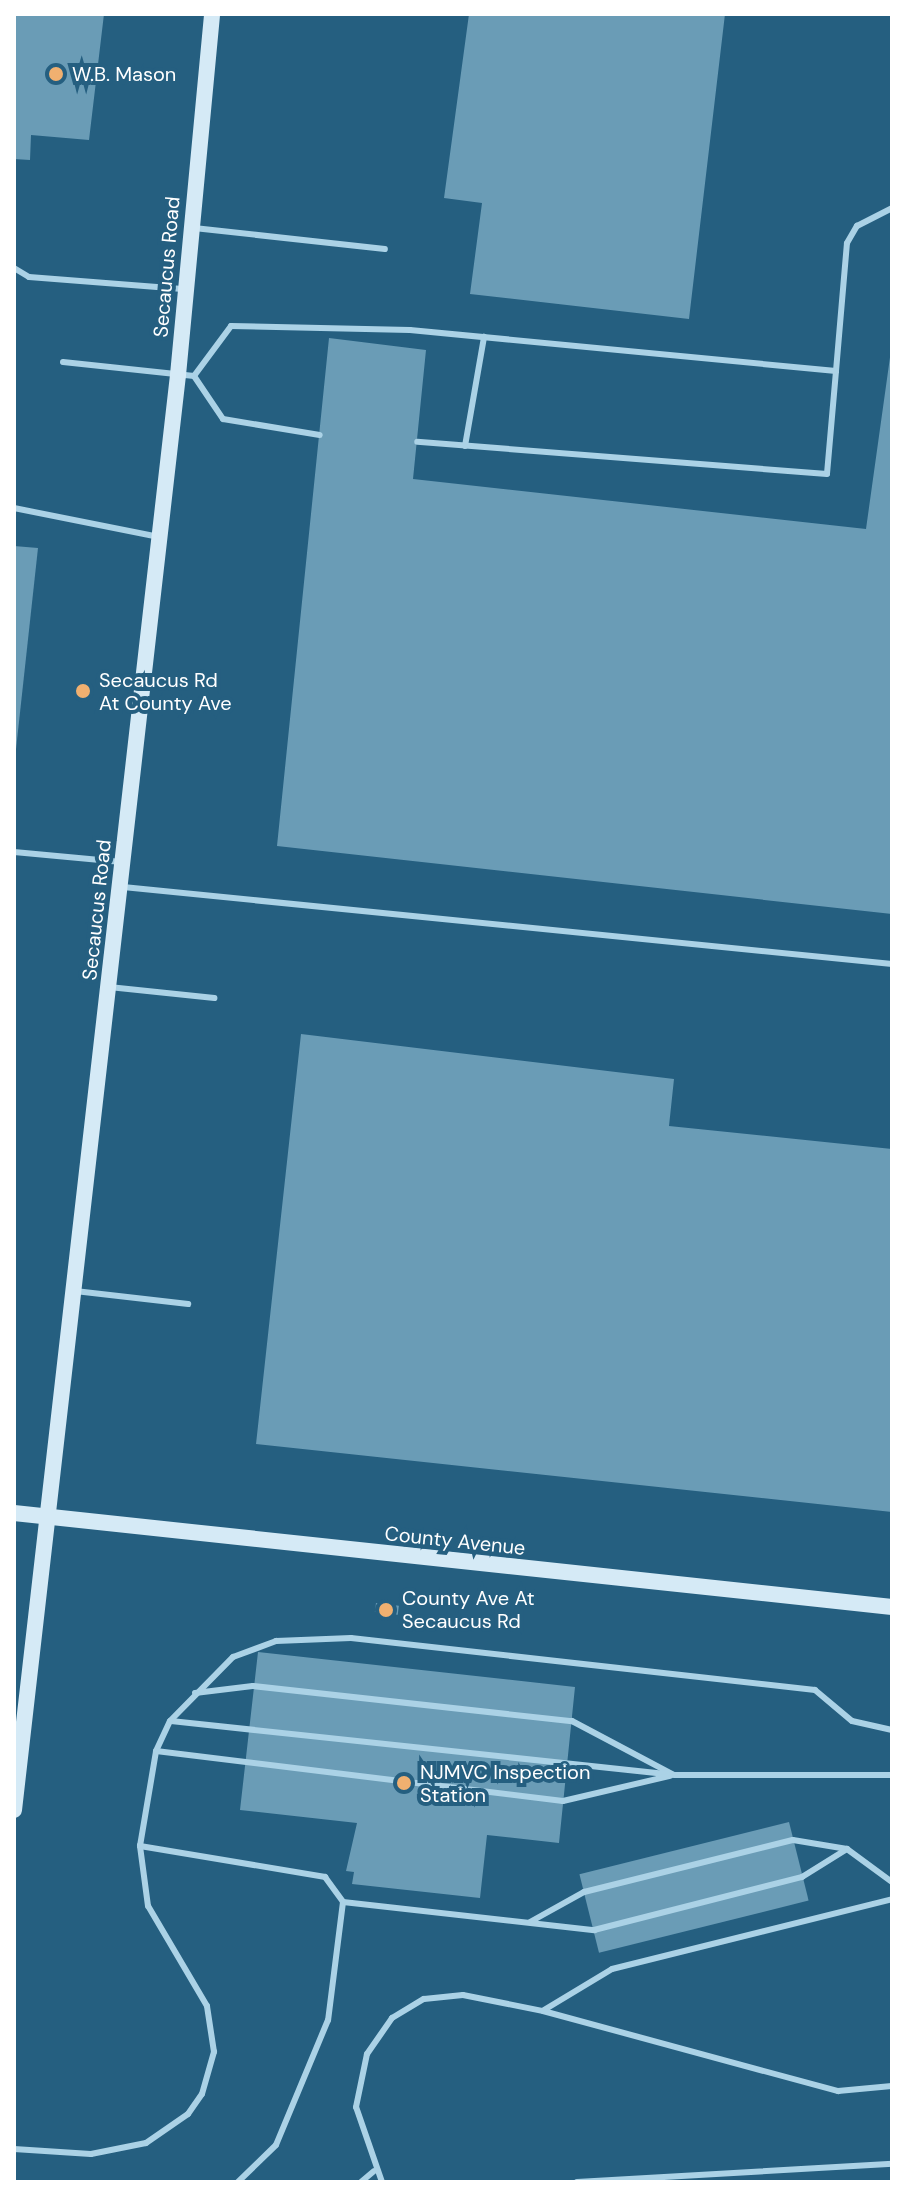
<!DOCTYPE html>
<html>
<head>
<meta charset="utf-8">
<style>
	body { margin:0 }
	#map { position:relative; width:906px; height:2196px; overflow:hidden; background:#255f80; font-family:"DM Sans",sans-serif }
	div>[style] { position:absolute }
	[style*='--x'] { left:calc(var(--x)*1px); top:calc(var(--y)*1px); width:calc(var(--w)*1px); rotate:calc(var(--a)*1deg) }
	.building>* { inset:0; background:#6a9cb6; transform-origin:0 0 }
	.lane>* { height:6px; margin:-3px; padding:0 3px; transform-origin:3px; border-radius:3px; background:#abd2e6 }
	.secondary>* { height:16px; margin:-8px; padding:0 8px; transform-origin:8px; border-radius:8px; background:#d5eaf6 }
	.dots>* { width:22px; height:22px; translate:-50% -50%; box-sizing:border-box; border:4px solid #255f80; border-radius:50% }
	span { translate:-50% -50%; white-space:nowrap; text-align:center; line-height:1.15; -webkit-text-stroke:8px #255f80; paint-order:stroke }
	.poi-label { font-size:20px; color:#fff }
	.left { translate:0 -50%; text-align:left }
	.street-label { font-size:20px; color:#fff }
	.frame { position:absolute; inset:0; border:16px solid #fff; pointer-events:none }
</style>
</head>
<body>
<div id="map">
	<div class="building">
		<i style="clip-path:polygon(14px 14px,104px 14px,89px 140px,31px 135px,30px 160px,14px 159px)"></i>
		<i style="clip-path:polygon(469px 14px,725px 14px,689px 319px,470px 294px,482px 203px,444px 198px)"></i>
		<i style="clip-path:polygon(329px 338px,426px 350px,413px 479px,866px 529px,892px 343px,892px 914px,277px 846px)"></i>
		<i style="clip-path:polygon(14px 546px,38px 548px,16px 749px,14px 749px)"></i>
		<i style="clip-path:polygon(301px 1034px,674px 1079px,669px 1126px,892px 1149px,892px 1512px,256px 1444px)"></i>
		<i style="left:376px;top:1603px;width:23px;height:9px;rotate:7deg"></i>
		<i style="clip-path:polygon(258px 1652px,575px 1687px,559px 1843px,487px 1835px,480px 1898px,352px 1884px,354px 1872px,346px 1871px,357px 1823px,240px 1810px)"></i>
		<i style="left:789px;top:1822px;width:81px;height:216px;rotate:76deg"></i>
	</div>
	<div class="lane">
		<i style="--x:194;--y:228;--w:192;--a:6.3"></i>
		<i style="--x:14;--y:268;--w:17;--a:31"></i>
		<i style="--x:29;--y:277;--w:154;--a:4.5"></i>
		<i style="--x:63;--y:362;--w:132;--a:6.1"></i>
		<i style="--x:836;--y:371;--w:128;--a:-85.1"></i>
		<i style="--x:847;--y:243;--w:20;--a:-60"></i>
		<i style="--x:857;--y:226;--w:39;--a:-27"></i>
		<i style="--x:194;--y:376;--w:62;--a:-53.5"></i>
		<i style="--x:231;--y:326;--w:179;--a:1.3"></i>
		<i style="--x:410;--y:330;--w:428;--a:5.5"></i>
		<i style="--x:836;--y:371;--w:103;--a:95"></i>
		<i style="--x:827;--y:474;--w:411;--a:-175.5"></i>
		<i style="--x:194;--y:376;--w:52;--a:56"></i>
		<i style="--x:223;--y:419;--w:98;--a:9.4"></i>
		<i style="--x:465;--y:446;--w:111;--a:-80.1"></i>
		<i style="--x:14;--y:508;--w:148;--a:11.3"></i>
		<i style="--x:14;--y:852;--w:108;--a:5.3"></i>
		<i style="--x:123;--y:887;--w:773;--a:5.72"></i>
		<i style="--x:109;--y:987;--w:106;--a:6"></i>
		<i style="--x:75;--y:1291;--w:114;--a:6.6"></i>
		<i style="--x:195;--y:1693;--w:58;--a:-6.9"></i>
		<i style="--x:253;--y:1686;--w:321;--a:6.3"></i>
		<i style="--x:572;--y:1721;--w:113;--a:27.9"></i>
		<i style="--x:171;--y:1721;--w:507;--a:6.12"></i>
		<i style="--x:675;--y:1775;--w:217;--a:0"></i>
		<i style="--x:156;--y:1751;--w:410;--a:7"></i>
		<i style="--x:563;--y:1801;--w:110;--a:-13.2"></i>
		<i style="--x:140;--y:1846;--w:188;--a:9.5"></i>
		<i style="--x:325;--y:1877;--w:31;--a:54"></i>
		<i style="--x:343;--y:1902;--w:119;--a:97.2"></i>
		<i style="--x:328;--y:2020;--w:135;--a:112.6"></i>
		<i style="--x:276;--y:2145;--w:53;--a:135.8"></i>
		<i style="--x:343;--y:1902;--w:253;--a:6.4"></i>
		<i style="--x:594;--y:1930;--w:215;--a:-14.3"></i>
		<i style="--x:802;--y:1877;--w:53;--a:-31.9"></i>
		<i style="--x:530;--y:1922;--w:62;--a:-29.1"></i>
		<i style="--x:584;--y:1892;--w:215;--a:-14"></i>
		<i style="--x:793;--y:1840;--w:55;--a:9.5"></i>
		<i style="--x:847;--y:1849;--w:56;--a:36.3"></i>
		<i style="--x:544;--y:2010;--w:79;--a:-31.1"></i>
		<i style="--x:612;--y:1969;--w:289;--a:-14"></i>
		<i style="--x:14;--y:2149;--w:77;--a:3.7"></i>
		<i style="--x:91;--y:2154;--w:56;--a:-11.3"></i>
		<i style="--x:146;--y:2143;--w:51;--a:-34.6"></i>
		<i style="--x:188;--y:2114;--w:24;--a:-55"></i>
		<i style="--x:202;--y:2094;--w:44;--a:-74.1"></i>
		<i style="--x:214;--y:2052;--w:47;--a:-98.7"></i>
		<i style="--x:207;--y:2006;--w:116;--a:-120.5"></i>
		<i style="--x:148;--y:1906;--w:61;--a:-97.6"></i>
		<i style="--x:140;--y:1846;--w:96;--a:-80.4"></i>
		<i style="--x:156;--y:1751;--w:33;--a:-65"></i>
		<i style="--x:170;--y:1721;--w:90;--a:-45.5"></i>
		<i style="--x:233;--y:1657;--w:46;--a:-20.4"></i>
		<i style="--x:276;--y:1641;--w:75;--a:-2.3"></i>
		<i style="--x:351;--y:1638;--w:467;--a:6.4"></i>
		<i style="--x:815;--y:1690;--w:48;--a:40"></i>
		<i style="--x:852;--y:1721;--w:41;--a:12.7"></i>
		<i style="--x:361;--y:2182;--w:17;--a:-40"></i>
		<i style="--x:382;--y:2182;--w:79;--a:-109.1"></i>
		<i style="--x:356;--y:2107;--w:54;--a:-78.3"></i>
		<i style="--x:367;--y:2054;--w:44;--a:-55.2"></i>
		<i style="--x:392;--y:2018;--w:37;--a:-31"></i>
		<i style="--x:424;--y:1999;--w:39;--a:-6"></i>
		<i style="--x:463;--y:1995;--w:82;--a:11.3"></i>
		<i style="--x:543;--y:2011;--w:306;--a:15.2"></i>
		<i style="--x:838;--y:2091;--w:54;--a:-5.3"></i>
		<i style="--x:577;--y:2182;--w:316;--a:-3.3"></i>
	</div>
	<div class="secondary">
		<i style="--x:14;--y:1513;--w:883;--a:6.11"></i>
		<i style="--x:14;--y:1810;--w:1444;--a:-83.48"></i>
		<i style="--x:178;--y:375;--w:363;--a:-84.6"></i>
	</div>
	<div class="dots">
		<i style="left:56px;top:74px;background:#f0b070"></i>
		<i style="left:83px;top:691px;background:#f0b070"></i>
		<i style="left:386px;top:1610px;background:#f0b070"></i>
		<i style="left:404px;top:1783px;background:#f0b070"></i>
	</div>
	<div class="poi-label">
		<span class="left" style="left:72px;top:74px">W.B. Mason</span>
		<span class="left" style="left:99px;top:692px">Secaucus Rd<br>At County Ave</span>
		<span class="left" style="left:402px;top:1610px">County Ave At<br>Secaucus Rd</span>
		<span class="left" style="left:420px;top:1784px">NJMVC Inspection<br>Station</span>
	</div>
	<div class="street-label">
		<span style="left:167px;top:267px;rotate:-85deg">Secaucus Road</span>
		<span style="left:97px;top:910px;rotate:-84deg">Secaucus Road</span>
		<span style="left:455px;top:1541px;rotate:6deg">County Avenue</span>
	</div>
	<div class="frame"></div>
</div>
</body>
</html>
